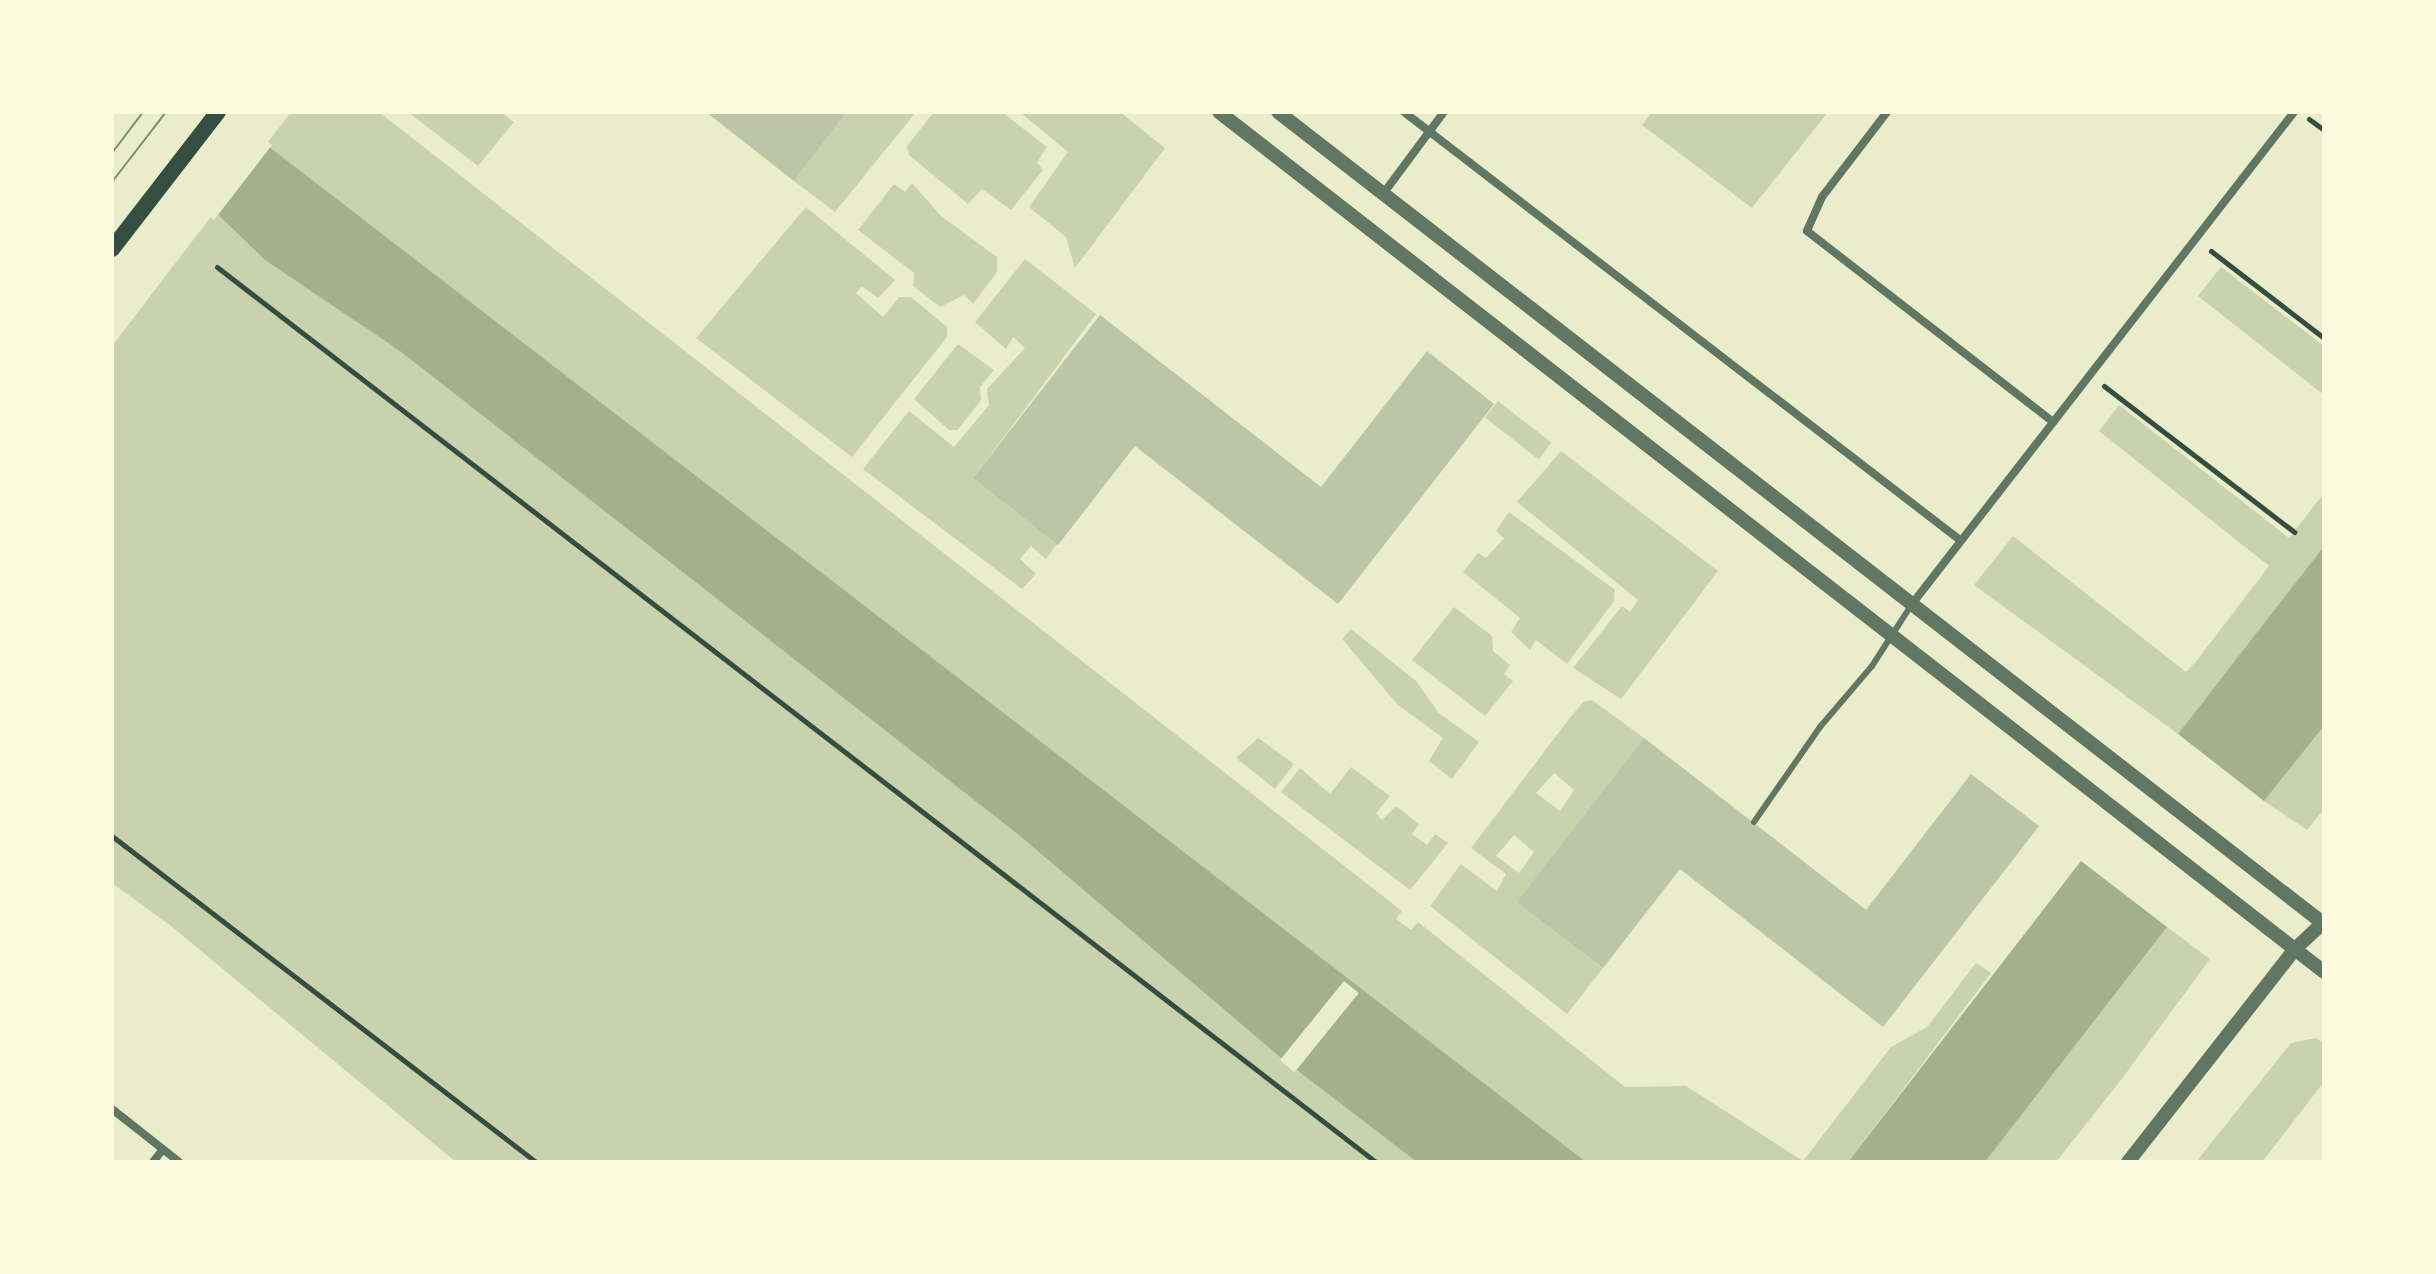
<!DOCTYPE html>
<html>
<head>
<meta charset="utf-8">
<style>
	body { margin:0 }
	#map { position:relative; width:2436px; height:1274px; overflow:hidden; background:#e9edc9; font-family:Roboto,sans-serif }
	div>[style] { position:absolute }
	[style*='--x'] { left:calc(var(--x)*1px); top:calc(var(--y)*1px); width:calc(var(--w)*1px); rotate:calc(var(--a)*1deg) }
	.green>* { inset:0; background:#cad2ad; transform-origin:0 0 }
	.water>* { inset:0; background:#a3b18a }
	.pier>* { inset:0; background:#e9edc9; transform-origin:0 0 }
	.building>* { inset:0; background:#bcc5a7 }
	.path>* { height:5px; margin:-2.5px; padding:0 2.5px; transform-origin:2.5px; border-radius:2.5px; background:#344e41 }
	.service>* { height:6px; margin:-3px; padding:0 3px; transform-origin:3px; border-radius:3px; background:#617663 }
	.minor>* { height:8px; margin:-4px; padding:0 4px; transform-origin:4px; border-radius:4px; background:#617663 }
	.tertiary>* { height:14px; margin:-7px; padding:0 7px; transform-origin:7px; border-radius:7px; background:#617663 }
	.secondary>* { height:16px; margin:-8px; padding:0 8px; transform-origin:8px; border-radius:8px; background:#344e41 }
	.tram>* { height:2px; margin:-1px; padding:0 1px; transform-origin:1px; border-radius:1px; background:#7c8e77 }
	span { translate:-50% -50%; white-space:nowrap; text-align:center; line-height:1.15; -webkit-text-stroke:6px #fefae0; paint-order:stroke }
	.frame { position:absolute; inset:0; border:114px solid #fefae0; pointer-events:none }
</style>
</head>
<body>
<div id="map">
	<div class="green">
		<i style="clip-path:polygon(291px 112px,379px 112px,1402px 911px,1396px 919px,1411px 930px,1418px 922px,1625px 1087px,1686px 1086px,1803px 1161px,1891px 1047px,1927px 1027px,1976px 963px,1991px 973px,1848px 1162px,456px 1162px,171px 926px,112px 883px,112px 346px)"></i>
		<i style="clip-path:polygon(408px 112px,501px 112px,514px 122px,478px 166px)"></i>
		<i style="clip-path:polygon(847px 112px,916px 112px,835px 212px,794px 181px)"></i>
		<i style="clip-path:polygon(934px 112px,1002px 112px,1047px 147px,1037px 162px,1043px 170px,1011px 210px,982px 189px,968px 204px,909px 155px,907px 146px)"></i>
		<i style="clip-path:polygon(1020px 112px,1120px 112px,1165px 148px,1075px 268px,1066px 237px,1029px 207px,1068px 152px)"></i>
		<i style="clip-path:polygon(1652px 112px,1828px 112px,1752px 208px,1642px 125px)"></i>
		<i style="clip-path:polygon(912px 183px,941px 216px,997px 257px,997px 272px,973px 304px,964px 295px,940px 307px,913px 286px,914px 273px,858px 230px,894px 184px,905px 192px)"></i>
		<i style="clip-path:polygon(806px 207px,895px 280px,878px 298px,862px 286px,856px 293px,883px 317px,899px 297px,911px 297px,947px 327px,947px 337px,852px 457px,696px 338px)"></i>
		<i style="clip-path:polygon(1025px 259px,1096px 314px,973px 478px,1057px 544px,1046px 559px,1031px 546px,1020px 559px,1036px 574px,1022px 589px,863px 469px,909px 411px,954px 447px,989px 405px,987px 389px,1025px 348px,1013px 337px,1006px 349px,975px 322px)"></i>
		<i style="clip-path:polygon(2221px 267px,2324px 346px,2324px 395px,2198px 296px)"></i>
		<i style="clip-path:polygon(958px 344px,994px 370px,980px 387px,981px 400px,958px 430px,949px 430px,914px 399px)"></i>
		<i style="left:1498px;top:401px;width:68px;height:21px;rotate:38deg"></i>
		<i style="clip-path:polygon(2119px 405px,2289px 538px,2324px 493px,2324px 546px,2178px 734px,1974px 585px,2013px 536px,2186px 672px,2198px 659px,2269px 566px,2099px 431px)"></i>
		<i style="clip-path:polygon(1561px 451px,1718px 571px,1621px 699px,1573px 668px,1622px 606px,1630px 612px,1638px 600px,1517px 502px)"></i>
		<i style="clip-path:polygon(1509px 512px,1615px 590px,1614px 601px,1567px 664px,1536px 640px,1530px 650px,1511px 632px,1520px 618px,1463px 572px,1478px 553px,1486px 558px,1504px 538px,1496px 531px)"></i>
		<i style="clip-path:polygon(1454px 607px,1492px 636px,1493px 651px,1510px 665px,1504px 674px,1513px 681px,1485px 716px,1412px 660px)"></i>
		<i style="clip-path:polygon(1351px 629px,1416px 681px,1439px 713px,1479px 742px,1452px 779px,1429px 761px,1443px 738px,1398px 705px,1342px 639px)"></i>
		<i style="clip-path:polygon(evenodd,1592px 700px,1644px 738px,1518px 902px,1603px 968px,1567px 1014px,1430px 906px,1461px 864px,1497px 891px,1506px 874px,1471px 848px,1569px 719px,1583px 702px,1592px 700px,1554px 773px,1574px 790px,1560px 811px,1536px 793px,1554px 773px,1592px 700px,1514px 835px,1534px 852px,1519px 873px,1496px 856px,1514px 835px)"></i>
		<i style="clip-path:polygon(2324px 726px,2324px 809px,2307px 830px,2264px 801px)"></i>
		<i style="clip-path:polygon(1258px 738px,1294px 764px,1275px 789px,1236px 758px)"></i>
		<i style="clip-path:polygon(1351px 767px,1390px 796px,1376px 813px,1382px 820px,1396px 806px,1419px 824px,1412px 834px,1427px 845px,1435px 834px,1448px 843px,1410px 890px,1281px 792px,1300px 768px,1330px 794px)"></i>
		<i style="clip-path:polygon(2167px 927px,2210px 959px,2121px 1080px,2056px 1162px,1985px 1162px)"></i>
		<i style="clip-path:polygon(2316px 1038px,2324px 1044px,2324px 1082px,2262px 1162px,2196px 1162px,2291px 1043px)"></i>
	</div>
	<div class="water">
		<i style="clip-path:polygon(112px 112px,224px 112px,1586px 1162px,1417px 1162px,1280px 1057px,1019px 835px,400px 351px,265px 260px)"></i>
		<i style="clip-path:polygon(2324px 546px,2324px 726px,2264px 801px,2178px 734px)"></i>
		<i style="clip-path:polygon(2081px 861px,2167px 927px,1985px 1162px,1848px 1162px)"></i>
	</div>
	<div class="pier">
		<i style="clip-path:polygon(112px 112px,230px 112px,272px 145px,214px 220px,112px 140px)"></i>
		<i style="left:1344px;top:981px;width:19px;height:102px;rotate:39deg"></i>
	</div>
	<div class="building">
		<i style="clip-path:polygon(706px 112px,847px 112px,794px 181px)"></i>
		<i style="clip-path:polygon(1100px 315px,1321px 487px,1427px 351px,1494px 404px,1338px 604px,1135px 446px,1058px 545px,973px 478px)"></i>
		<i style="clip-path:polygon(1644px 738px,1866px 910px,1971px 774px,2039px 826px,1883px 1027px,1680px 869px,1603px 968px,1517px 902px)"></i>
	</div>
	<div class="path">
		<i style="--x:2309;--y:119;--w:19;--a:36"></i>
		<i style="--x:2211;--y:251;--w:143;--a:37.6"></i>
		<i style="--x:217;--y:267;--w:1464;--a:37.68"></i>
		<i style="--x:2104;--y:386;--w:240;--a:37.5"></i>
		<i style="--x:112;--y:836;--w:535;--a:37.56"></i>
	</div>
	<div class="service">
		<i style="--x:1754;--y:822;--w:116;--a:-55.2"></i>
		<i style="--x:1820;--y:727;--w:80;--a:-49.6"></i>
		<i style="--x:1872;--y:666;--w:74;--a:-57.2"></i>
	</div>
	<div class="minor">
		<i style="--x:1404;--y:112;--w:702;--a:37.59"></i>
		<i style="--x:1887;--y:112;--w:107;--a:127.4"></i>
		<i style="--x:1822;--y:197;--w:37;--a:114"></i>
		<i style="--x:1807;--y:231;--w:311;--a:37.8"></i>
		<i style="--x:1383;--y:194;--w:102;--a:-53.4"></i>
		<i style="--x:1912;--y:604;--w:623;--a:-52.17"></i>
		<i style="--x:112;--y:1109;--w:85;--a:38.3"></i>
		<i style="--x:153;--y:1162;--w:16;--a:-52"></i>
	</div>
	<div class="tertiary">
		<i style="--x:1219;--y:112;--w:1400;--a:37.89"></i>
		<i style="--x:1278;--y:112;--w:1324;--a:37.82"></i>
		<i style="--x:2128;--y:1162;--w:271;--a:-51.9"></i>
		<i style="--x:2295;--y:949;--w:40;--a:-43"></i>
	</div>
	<div class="secondary">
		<i style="--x:112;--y:249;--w:173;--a:-52.3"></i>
	</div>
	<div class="tram">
		<i style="--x:112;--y:153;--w:51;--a:-52.9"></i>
		<i style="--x:112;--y:182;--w:88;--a:-52.4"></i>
	</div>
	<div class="frame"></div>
</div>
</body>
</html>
